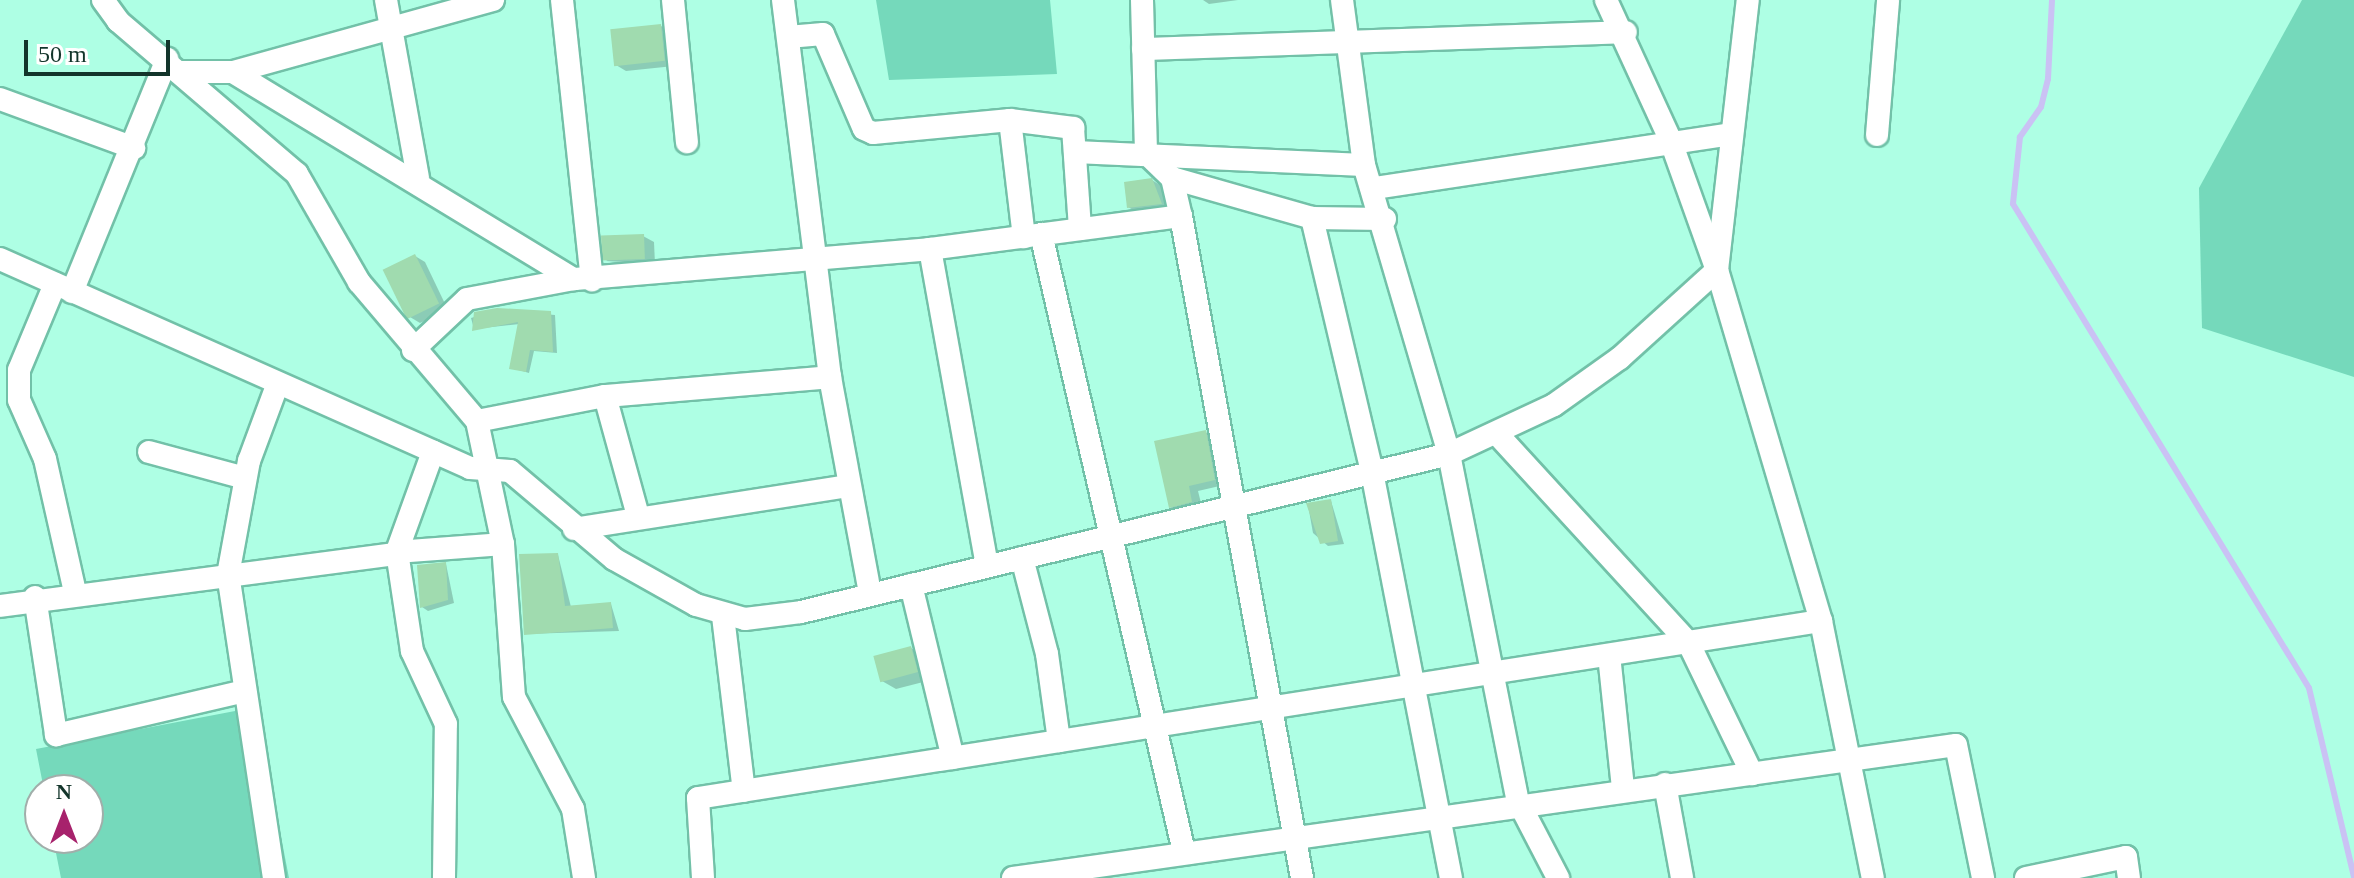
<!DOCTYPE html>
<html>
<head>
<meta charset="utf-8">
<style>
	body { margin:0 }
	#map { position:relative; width:2354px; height:878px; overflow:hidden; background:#aeffe4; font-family:Georgia,serif }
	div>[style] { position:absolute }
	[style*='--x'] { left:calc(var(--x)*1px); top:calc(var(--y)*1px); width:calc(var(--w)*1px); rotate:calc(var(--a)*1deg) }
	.green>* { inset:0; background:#75d9bb }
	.shadow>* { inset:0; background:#0003 }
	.stream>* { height:6px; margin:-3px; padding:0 3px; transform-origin:3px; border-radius:3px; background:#cac2f4 }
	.building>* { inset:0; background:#a0dbaf; transform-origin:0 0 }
	.roads { filter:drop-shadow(2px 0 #72c1a8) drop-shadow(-2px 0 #72c1a8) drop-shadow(0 2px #72c1a8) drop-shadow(0 -2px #72c1a8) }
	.minor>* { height:22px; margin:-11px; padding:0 11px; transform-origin:11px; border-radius:11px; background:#fff }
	span { translate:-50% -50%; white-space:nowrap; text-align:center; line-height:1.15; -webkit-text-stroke:7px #fff; paint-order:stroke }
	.north { position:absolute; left:24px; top:774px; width:80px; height:80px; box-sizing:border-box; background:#fff; border:2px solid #a1aeaa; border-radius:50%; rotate:0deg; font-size:22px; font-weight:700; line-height:32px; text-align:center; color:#13352b }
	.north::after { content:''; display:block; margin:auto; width:28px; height:36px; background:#a7226c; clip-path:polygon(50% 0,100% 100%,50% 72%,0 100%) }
	.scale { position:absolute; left:24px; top:40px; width:146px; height:36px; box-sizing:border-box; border:4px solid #13352b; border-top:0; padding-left:10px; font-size:24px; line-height:28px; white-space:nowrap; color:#13352b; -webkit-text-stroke:6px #fff; paint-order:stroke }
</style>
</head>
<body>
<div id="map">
	<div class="green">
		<i style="clip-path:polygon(876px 0,1050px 0,1057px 74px,889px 80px)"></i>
		<i style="clip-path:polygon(2302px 0,2354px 0,2354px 377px,2202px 328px,2199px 188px)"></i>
		<i style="clip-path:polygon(256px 707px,289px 878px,61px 878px,53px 838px,88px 838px,88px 790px,44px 790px,36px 749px)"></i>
	</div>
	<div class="shadow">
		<i style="clip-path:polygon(1203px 0,1238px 0,1209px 4px)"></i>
		<i style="clip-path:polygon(661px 26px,671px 32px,674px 66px,626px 71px,616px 65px)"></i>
		<i style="clip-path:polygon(1152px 180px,1166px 189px,1174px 211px,1142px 215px,1128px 207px)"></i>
		<i style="clip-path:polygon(643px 236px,654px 242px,655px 264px,606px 261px)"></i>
		<i style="clip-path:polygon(415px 256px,425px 262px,448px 310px,420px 323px,410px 317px)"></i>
		<i style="clip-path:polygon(497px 310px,555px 315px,557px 353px,534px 351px,529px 373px,512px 368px,520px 324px,474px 329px,471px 318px)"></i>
		<i style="clip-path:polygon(1205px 432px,1216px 438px,1224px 485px,1198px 491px,1202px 507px,1181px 513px,1170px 507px)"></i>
		<i style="clip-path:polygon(1331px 501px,1344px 544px,1328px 546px,1313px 533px,1308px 505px)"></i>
		<i style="clip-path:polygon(558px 555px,571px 607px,611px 604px,619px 631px,526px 634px)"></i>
		<i style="clip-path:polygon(446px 564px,454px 603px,428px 611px,422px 607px)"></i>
		<i style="clip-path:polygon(911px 648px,925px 656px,931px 680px,896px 689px,882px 681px)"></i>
	</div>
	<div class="stream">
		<i style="--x:2052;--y:0;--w:79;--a:92.9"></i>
		<i style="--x:2048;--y:79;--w:29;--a:104"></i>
		<i style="--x:2041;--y:107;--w:37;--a:125"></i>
		<i style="--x:2020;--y:137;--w:67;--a:96"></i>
		<i style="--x:2013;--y:204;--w:567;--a:58.55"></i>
		<i style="--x:2309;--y:688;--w:194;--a:76.6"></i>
	</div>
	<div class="building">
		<i style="left:661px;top:24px;width:37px;height:51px;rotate:84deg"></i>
		<i style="clip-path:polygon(1152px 178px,1162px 204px,1127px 208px,1124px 182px)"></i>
		<i style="left:644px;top:234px;width:25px;height:43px;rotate:88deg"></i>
		<i style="left:415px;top:254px;width:55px;height:36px;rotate:64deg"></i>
		<i style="clip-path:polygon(497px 308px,551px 311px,553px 352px,530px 350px,526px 372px,509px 369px,518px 322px,472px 331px,474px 312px)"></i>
		<i style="clip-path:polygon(1206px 430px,1215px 480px,1189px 486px,1192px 502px,1169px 508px,1154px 441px)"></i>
		<i style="clip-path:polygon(1331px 499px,1338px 541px,1320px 544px,1306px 503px)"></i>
		<i style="clip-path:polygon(558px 553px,565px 606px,611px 602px,613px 628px,524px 635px,519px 554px)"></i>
		<i style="clip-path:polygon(446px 562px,448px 600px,420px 608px,417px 565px)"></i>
		<i style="left:911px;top:646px;width:27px;height:39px;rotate:75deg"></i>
	</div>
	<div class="roads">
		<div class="minor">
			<i style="--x:103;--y:0;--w:26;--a:54"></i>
			<i style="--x:118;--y:21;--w:235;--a:40.5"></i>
			<i style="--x:297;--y:174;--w:125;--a:60.1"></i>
			<i style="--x:359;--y:282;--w:182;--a:49.7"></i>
			<i style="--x:477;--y:421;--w:126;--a:78.1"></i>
			<i style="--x:503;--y:544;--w:153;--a:85.9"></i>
			<i style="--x:514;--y:697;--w:127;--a:62.2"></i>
			<i style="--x:573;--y:809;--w:70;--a:80.9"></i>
			<i style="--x:386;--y:0;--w:181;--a:79.8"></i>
			<i style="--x:562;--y:0;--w:282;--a:83.9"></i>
			<i style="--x:673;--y:0;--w:143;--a:84.4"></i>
			<i style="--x:783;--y:0;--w:380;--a:82.9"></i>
			<i style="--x:830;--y:377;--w:220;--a:79.5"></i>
			<i style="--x:1142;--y:0;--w:153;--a:88.5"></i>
			<i style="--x:1146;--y:153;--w:36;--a:44"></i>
			<i style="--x:1172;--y:178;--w:39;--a:77"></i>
			<i style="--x:1181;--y:216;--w:673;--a:79.64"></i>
			<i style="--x:1342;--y:0;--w:166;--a:82.4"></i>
			<i style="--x:1364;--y:165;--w:301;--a:73.6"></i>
			<i style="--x:1449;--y:454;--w:354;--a:78.8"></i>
			<i style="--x:1518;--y:801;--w:87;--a:62.5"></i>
			<i style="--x:1606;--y:0;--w:153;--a:65.3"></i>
			<i style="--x:1670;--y:139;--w:139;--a:70.3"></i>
			<i style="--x:1717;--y:270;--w:366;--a:73.5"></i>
			<i style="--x:1821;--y:621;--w:262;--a:78.6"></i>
			<i style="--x:788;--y:37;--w:35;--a:-5"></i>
			<i style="--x:823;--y:34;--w:103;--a:66.7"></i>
			<i style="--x:864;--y:129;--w:10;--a:24"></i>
			<i style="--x:873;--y:133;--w:138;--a:-5.4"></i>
			<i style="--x:1010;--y:120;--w:64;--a:7.2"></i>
			<i style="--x:1073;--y:128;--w:101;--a:86"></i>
			<i style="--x:1143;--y:49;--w:483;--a:-2"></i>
			<i style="--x:181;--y:72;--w:52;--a:0"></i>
			<i style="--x:233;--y:72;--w:399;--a:31.3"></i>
			<i style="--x:574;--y:279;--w:357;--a:-4.8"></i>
			<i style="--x:930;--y:249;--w:253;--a:-7.5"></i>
			<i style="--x:233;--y:72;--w:270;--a:-15.5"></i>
			<i style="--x:0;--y:99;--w:143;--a:20.1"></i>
			<i style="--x:1010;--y:120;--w:118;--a:83.2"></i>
			<i style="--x:1877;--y:135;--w:135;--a:-85.3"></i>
			<i style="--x:1075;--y:152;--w:289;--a:2.6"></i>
			<i style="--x:1172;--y:178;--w:146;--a:15.9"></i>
			<i style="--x:1312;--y:218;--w:73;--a:0.8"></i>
			<i style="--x:1375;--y:188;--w:359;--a:-8.6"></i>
			<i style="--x:1312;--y:218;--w:261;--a:76.7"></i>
			<i style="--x:1372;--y:472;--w:414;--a:79"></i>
			<i style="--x:1041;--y:234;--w:634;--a:76.97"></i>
			<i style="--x:930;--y:249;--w:322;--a:79.8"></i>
			<i style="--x:0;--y:259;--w:514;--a:23.97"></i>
			<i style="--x:470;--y:468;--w:40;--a:4.3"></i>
			<i style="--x:510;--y:471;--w:136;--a:40.2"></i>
			<i style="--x:614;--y:559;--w:94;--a:29.3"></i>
			<i style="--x:696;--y:605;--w:51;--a:15.9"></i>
			<i style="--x:745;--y:619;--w:56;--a:-7.1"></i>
			<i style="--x:801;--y:612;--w:667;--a:-13.7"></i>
			<i style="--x:1449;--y:454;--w:116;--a:-25"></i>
			<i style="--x:1554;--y:405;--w:81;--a:-35.5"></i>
			<i style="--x:1620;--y:358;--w:131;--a:-42.2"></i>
			<i style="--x:1717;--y:270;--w:272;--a:-83.5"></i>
			<i style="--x:55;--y:284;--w:93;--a:112.7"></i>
			<i style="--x:19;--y:370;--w:30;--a:90"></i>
			<i style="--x:19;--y:400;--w:64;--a:66.2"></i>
			<i style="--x:45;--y:459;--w:136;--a:77.3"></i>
			<i style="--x:72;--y:292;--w:252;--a:-67.8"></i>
			<i style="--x:413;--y:350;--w:74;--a:-43.4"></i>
			<i style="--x:467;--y:299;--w:109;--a:-10.6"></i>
			<i style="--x:605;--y:396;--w:124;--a:74.6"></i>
			<i style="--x:477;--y:421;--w:130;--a:-11.1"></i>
			<i style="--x:605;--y:396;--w:226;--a:-4.8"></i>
			<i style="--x:1498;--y:435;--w:281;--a:47.5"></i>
			<i style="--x:1688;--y:642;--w:147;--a:64.1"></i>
			<i style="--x:149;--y:452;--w:99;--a:15.2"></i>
			<i style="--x:574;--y:529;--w:277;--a:-8.9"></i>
			<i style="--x:1022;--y:558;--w:99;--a:75.4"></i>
			<i style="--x:1047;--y:654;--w:88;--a:82.1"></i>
			<i style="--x:911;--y:585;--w:178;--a:76.4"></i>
			<i style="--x:35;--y:597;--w:140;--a:81.3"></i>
			<i style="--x:56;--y:735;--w:194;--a:-13.1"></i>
			<i style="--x:0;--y:606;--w:399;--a:-7.5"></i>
			<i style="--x:396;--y:554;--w:109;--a:-70.1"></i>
			<i style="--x:723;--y:616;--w:176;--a:83.2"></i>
			<i style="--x:1609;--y:655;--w:135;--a:84"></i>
			<i style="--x:1665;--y:784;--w:96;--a:79.7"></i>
			<i style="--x:274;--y:878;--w:306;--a:-98.6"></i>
			<i style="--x:228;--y:575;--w:116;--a:-79.6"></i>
			<i style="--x:249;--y:461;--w:83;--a:-69.6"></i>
			<i style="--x:444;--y:878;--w:154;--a:-89.3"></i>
			<i style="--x:446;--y:724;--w:81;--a:-115"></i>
			<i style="--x:412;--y:651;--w:100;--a:-98.6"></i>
			<i style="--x:397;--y:552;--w:106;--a:-4.3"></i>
			<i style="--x:703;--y:878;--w:80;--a:-93.6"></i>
			<i style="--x:698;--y:798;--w:1137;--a:-8.96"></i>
			<i style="--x:1013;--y:878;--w:952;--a:-8.03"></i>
			<i style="--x:1956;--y:745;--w:136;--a:78.5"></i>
			<i style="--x:2026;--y:878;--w:102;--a:-11.9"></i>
			<i style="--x:2126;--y:857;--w:21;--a:82"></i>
		</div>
	</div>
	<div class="north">N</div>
	<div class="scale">50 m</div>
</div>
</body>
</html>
